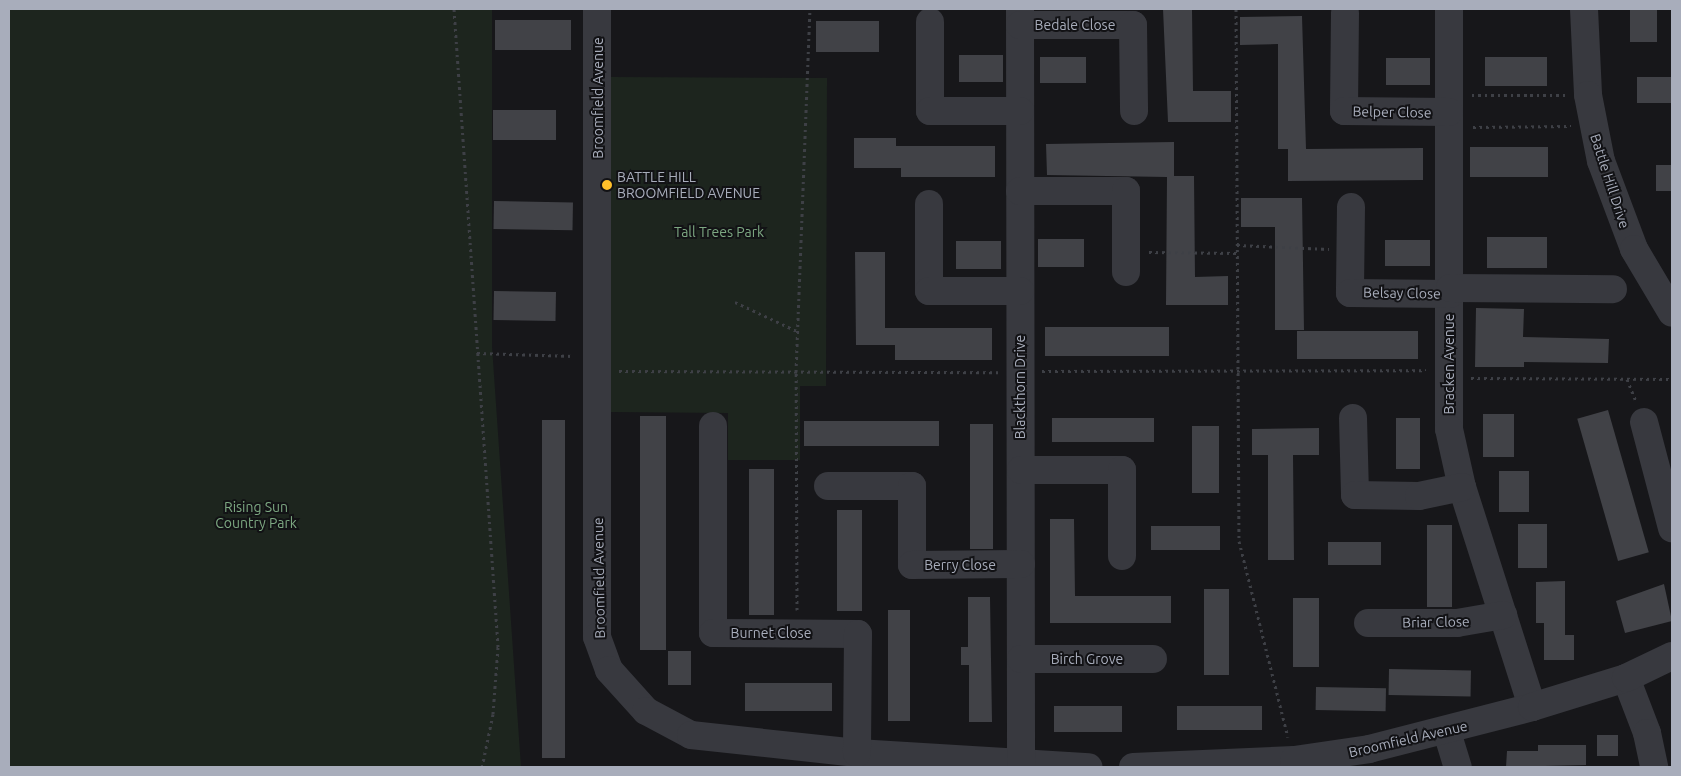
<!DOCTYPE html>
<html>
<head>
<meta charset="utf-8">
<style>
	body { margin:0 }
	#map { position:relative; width:1681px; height:776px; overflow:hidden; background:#17171a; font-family:Ubuntu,sans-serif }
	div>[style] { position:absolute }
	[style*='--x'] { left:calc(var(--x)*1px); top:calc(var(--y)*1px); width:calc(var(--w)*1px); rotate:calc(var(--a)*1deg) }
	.green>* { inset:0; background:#1d251e }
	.building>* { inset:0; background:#414247; transform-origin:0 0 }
	.path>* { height:3px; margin-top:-1.5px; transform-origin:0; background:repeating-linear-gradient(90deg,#3e4046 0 2.5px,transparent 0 6.5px) }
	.minor>* { height:28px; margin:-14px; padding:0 14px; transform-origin:14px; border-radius:14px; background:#38393f }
	.dots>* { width:14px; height:14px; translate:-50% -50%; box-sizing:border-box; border:2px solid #121215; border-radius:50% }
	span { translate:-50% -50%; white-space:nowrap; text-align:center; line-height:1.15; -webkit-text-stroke:4px #121215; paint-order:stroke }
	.street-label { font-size:14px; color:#a8adbb }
	.poi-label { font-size:14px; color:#a8adbb }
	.left { translate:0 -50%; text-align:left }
	.park-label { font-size:14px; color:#7da882 }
	.frame { position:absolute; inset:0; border:10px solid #a8adbb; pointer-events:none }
</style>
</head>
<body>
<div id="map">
	<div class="green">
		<div style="clip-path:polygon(9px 9px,492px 9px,492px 346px,521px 767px,9px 767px)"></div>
		<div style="clip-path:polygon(611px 77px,827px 78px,826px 386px,800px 386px,800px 460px,728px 460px,728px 413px,610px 412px)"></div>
	</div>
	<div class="building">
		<div style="clip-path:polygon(1163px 9px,1192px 9px,1193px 91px,1231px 91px,1231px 122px,1168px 122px)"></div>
		<div style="left:1630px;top:9px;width:27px;height:33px"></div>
		<div style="clip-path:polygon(1302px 16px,1306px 149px,1423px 148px,1423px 180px,1288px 181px,1288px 149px,1278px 149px,1278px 44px,1240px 45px,1240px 17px)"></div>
		<div style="left:495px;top:20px;width:76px;height:30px"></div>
		<div style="left:816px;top:21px;width:63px;height:31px"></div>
		<div style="left:959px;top:55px;width:44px;height:27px"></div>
		<div style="left:1040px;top:57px;width:46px;height:26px"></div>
		<div style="left:1485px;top:57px;width:62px;height:29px"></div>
		<div style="left:1386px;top:58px;width:44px;height:27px"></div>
		<div style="left:1637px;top:77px;width:35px;height:26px"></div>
		<div style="left:493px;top:110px;width:63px;height:30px"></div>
		<div style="clip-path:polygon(854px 138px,896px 138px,896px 146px,995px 146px,995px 177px,901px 177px,901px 168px,854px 168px)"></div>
		<div style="clip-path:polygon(1174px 142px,1174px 176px,1194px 176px,1195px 277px,1228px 276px,1228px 305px,1166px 305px,1167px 177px,1047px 175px,1046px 144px)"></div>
		<div style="left:1548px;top:147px;width:30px;height:78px;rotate:90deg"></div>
		<div style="left:1656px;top:165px;width:16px;height:26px"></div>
		<div style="clip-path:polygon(1241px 198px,1302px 198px,1304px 330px,1275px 330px,1275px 227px,1241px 227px)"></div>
		<div style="left:494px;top:201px;width:79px;height:28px;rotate:1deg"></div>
		<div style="left:1487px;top:237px;width:60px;height:31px"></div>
		<div style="left:1038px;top:239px;width:46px;height:28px"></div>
		<div style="left:1385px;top:240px;width:45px;height:26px"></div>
		<div style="left:956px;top:241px;width:45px;height:28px"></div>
		<div style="clip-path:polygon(855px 252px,885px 252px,885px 328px,992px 328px,992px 360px,895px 360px,895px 345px,856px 345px)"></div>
		<div style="left:494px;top:291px;width:62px;height:29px;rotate:1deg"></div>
		<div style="clip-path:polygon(1476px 308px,1524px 309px,1523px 337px,1609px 339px,1608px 363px,1524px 362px,1524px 367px,1475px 367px)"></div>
		<div style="left:1045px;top:327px;width:124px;height:29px"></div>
		<div style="left:1297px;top:331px;width:121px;height:28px"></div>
		<div style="left:1608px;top:410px;width:148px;height:32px;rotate:74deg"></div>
		<div style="left:1483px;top:414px;width:31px;height:43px"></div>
		<div style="left:640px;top:416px;width:26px;height:234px"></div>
		<div style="left:1154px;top:418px;width:24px;height:102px;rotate:90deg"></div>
		<div style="left:1396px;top:418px;width:24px;height:51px"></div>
		<div style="left:542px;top:420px;width:23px;height:338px"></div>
		<div style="left:939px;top:421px;width:25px;height:135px;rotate:90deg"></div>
		<div style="left:993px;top:424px;width:125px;height:23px;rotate:90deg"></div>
		<div style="left:1192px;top:426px;width:27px;height:67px"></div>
		<div style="clip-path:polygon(1319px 428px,1319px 455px,1293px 455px,1294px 560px,1268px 560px,1268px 455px,1252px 455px,1252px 429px)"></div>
		<div style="left:749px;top:469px;width:25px;height:146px"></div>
		<div style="left:1499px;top:471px;width:30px;height:41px"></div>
		<div style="left:837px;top:510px;width:25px;height:101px"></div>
		<div style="clip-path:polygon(1050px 519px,1074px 519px,1075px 596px,1171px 596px,1171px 623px,1050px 623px)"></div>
		<div style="left:1518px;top:524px;width:29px;height:44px"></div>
		<div style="left:1427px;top:525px;width:25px;height:82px"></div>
		<div style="left:1151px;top:526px;width:69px;height:24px"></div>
		<div style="left:1328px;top:542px;width:53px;height:23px"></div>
		<div style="clip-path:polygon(1565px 581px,1565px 635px,1574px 635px,1574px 660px,1544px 660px,1544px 623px,1536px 623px,1536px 582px)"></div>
		<div style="clip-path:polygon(1664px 584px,1672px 621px,1625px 633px,1616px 601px)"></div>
		<div style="left:1204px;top:589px;width:25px;height:86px"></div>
		<div style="clip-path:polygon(968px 597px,990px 597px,992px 722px,969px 722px,969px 665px,961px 665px,961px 647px,968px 647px)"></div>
		<div style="left:1293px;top:598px;width:26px;height:69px"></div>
		<div style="left:888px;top:610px;width:22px;height:111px"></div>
		<div style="left:668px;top:651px;width:23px;height:34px"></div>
		<div style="left:1389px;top:669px;width:82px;height:26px;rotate:1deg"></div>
		<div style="left:745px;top:683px;width:87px;height:28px"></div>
		<div style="left:1316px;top:687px;width:70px;height:23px;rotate:1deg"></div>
		<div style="left:1054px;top:706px;width:68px;height:26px"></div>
		<div style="left:1262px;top:706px;width:24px;height:85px;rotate:90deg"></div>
		<div style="left:1597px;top:735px;width:21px;height:21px"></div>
		<div style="clip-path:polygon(1538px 745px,1586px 745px,1586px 765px,1506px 767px,1507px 751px,1538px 751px)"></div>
	</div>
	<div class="path">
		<div style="--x:454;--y:9;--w:640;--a:86.05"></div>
		<div style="--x:498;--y:647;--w:67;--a:94.3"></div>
		<div style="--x:493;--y:714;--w:54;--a:101.7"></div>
		<div style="--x:1236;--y:9;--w:532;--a:89.68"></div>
		<div style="--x:1239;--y:541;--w:202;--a:76"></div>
		<div style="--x:1472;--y:95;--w:94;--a:0"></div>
		<div style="--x:1473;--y:127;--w:98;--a:-0.6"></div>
		<div style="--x:1237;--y:245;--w:92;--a:2.5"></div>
		<div style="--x:1149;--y:252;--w:88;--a:0.7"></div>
		<div style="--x:735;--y:302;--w:68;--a:25.1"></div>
		<div style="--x:477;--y:353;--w:97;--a:1.8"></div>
		<div style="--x:619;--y:371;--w:379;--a:0.2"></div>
		<div style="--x:1042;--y:371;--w:384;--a:-0.1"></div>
		<div style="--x:1471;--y:378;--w:201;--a:0.3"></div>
		<div style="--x:1627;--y:379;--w:24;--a:68"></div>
		<div style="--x:797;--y:610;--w:238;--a:-90.2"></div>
		<div style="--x:796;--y:372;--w:363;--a:-87.8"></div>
	</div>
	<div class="minor">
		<div style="--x:597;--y:9;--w:628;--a:90"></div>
		<div style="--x:597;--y:637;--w:35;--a:70"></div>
		<div style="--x:609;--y:670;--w:55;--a:47.9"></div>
		<div style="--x:646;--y:711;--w:51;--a:28.1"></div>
		<div style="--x:691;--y:735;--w:167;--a:6.2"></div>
		<div style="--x:857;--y:753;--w:232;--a:3.5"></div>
		<div style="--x:1020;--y:9;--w:757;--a:89.92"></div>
		<div style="--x:1449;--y:9;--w:420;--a:90"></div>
		<div style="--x:1449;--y:429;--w:59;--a:77.4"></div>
		<div style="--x:1462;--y:487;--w:231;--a:72.3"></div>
		<div style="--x:1584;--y:9;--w:86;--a:87.3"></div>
		<div style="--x:1588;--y:95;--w:67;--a:78.9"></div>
		<div style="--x:1601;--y:161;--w:94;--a:69.4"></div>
		<div style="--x:1634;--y:249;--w:74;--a:59.3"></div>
		<div style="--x:1345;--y:13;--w:98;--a:90.6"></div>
		<div style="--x:1344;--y:111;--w:105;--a:0.5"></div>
		<div style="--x:930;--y:22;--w:89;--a:90"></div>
		<div style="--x:930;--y:111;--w:90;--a:0"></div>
		<div style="--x:1020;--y:25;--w:113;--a:0"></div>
		<div style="--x:1133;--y:25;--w:86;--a:89.3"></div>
		<div style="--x:1020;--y:191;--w:106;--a:0"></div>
		<div style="--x:1126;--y:191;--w:81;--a:90"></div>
		<div style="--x:929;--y:204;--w:87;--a:90"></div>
		<div style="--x:929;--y:291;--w:91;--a:0"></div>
		<div style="--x:1351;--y:207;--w:86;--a:90.7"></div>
		<div style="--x:1350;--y:293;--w:100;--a:0.6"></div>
		<div style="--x:1450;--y:288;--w:163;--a:0.4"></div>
		<div style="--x:1353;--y:418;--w:77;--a:88.5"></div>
		<div style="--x:1355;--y:495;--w:64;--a:0.9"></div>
		<div style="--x:1419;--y:496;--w:44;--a:-11.8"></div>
		<div style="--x:1644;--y:422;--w:110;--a:75.2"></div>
		<div style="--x:713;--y:426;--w:207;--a:90"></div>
		<div style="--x:713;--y:633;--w:145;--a:0.4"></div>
		<div style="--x:858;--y:634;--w:119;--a:90.5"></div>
		<div style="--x:1021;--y:470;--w:101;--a:0"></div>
		<div style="--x:1122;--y:470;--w:86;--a:90"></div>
		<div style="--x:828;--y:486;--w:84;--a:0"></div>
		<div style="--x:912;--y:486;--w:79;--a:90"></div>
		<div style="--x:912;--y:565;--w:109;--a:-0.5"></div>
		<div style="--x:1368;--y:623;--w:89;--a:0"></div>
		<div style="--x:1457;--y:623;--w:47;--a:-9.9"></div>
		<div style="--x:1021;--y:659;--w:132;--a:0"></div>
		<div style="--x:1626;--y:678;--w:59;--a:69.1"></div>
		<div style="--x:1647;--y:733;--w:35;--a:78"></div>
		<div style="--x:1447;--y:732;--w:37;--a:73"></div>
		<div style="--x:1133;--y:767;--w:161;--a:-2.5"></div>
		<div style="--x:1294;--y:760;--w:76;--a:-8.3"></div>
		<div style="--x:1369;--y:749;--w:168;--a:-14.4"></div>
		<div style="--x:1532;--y:707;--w:98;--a:-17.1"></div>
		<div style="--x:1626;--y:678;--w:51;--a:-25.6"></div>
	</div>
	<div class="dots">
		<div style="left:607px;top:185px;background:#ffc02a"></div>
	</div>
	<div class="street-label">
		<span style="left:1075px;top:25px">Bedale Close</span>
		<span style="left:598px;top:98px;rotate:-90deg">Broomfield Avenue</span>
		<span style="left:1392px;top:112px;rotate:1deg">Belper Close</span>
		<span style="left:1610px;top:181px;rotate:72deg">Battle Hill Drive</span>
		<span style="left:1402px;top:293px;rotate:1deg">Belsay Close</span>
		<span style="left:1449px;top:364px;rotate:-90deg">Bracken Avenue</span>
		<span style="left:1020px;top:387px;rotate:-90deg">Blackthorn Drive</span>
		<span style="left:960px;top:565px">Berry Close</span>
		<span style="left:599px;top:578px;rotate:-91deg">Broomfield Avenue</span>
		<span style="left:1436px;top:622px;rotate:-1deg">Briar Close</span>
		<span style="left:771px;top:633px">Burnet Close</span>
		<span style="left:1087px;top:659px">Birch Grove</span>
		<span style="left:1408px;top:739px;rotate:-13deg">Broomfield Avenue</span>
	</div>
	<div class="poi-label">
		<span class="left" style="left:617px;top:185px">BATTLE HILL<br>BROOMFIELD AVENUE</span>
	</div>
	<div class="park-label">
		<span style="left:719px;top:232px">Tall Trees Park</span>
		<span style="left:256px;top:515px">Rising Sun<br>Country Park</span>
	</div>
	<div class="frame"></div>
</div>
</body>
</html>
